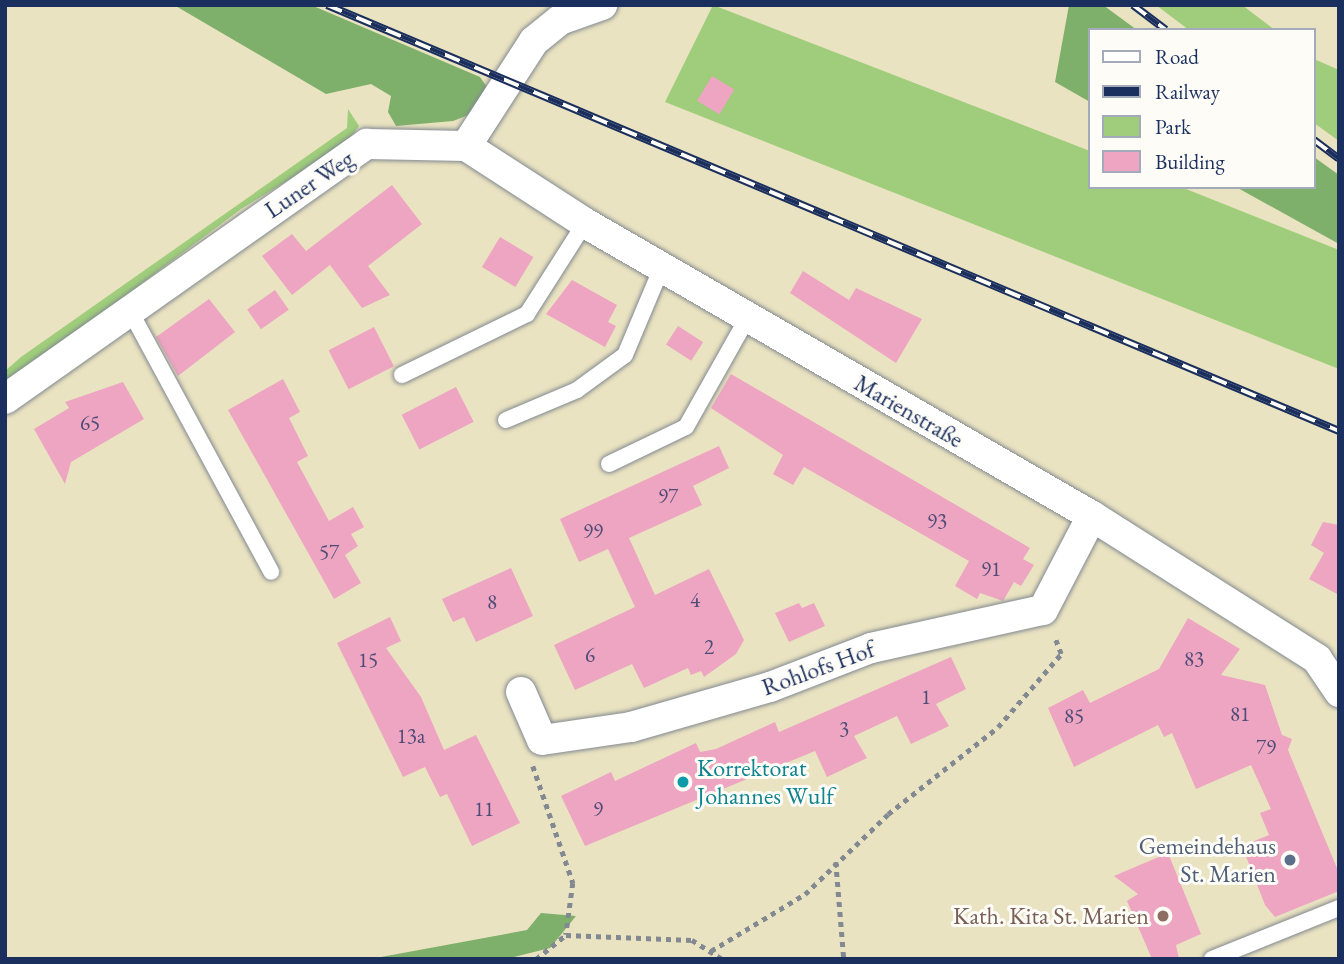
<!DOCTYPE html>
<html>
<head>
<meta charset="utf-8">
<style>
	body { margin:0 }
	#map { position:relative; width:1344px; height:964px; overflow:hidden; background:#eae3c1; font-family:"EB Garamond",serif }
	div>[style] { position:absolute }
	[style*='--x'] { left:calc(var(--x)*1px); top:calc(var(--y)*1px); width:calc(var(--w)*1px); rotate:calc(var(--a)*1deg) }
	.green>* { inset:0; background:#9fcd7b }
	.forest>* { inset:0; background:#7fb06b }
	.building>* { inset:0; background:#eda5c2; transform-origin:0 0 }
	.path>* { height:4.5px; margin-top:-2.25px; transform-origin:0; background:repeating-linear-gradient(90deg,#828990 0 5px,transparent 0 10px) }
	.roads { filter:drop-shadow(0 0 2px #828990) drop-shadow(0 0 2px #828990) }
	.lane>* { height:16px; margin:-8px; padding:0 8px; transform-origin:8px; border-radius:8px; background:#fff }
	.street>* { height:30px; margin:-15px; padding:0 15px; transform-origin:15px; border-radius:15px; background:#fff }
	.rail>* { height:8px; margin-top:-4px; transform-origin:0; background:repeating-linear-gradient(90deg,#fdfcf7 0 16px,#1b2f5e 0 32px); box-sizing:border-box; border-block:2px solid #1b2f5e }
	.dots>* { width:19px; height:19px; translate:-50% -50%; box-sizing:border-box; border:4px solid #fdfcf7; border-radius:50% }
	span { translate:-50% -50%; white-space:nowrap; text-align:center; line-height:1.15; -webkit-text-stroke:6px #fdfcf7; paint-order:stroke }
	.number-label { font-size:21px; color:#504c77 }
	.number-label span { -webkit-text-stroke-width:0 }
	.street-label { font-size:24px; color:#1b2f5e }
	.culture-label { font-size:24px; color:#0d838f }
	.left { translate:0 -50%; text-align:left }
	.service-label { font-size:24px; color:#4e5e75 }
	.right { translate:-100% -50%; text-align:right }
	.education-label { font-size:24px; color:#785e54 }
	.frame { position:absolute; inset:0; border:7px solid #1b2f5e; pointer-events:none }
	.legend { position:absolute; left:1088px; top:28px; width:228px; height:161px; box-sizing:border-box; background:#fdfcf7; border:2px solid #a3aaba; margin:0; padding:9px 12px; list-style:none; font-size:21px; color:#1b2f5e }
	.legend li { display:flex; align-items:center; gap:14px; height:35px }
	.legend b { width:35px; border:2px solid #a3aaba }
</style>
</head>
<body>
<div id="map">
	<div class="green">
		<div style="clip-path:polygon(713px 5px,1090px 151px,1090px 187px,1181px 187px,1339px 250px,1339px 369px,665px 102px)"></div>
		<div style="clip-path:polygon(1156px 5px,1242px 5px,1275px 30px,1189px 30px)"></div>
		<div style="clip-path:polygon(1314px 59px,1339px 70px,1339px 141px,1314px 123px)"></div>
		<div style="clip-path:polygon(348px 109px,359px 126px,344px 146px,241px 209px,5px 386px,5px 371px,21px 357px,347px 128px)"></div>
	</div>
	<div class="forest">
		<div style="clip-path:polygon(174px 5px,311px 5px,480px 77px,487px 87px,479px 111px,453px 121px,396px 126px,388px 112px,391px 96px,371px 84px,326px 94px)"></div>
		<div style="clip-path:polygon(1069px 5px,1103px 5px,1137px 30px,1090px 30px,1090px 102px,1055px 82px)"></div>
		<div style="clip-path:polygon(1314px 157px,1339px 175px,1339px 244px,1236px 187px,1314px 187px)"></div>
		<div style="clip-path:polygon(541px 913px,576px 916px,550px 948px,506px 959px,370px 959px,527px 930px)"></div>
	</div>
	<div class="building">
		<div style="left:712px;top:76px;width:26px;height:29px;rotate:31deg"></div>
		<div style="clip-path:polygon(392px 185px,422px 224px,368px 266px,390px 295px,362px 308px,330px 265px,292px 295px,262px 256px,292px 234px,306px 251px)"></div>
		<div style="left:500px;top:237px;width:39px;height:35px;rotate:31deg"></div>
		<div style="clip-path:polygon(803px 271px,849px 300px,856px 288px,922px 319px,896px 363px,790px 293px)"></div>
		<div style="clip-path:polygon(572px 280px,617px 305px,608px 322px,616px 326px,605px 347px,546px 314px)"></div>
		<div style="left:275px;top:290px;width:24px;height:34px;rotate:55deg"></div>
		<div style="clip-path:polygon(209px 299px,235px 332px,178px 376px,156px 337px)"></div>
		<div style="left:678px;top:326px;width:30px;height:22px;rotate:33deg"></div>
		<div style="left:374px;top:327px;width:44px;height:51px;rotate:63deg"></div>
		<div style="clip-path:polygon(731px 374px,1030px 548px,1023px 559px,1034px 565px,1021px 586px,1014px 582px,1003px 601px,980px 593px,977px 599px,955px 586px,969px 561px,804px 467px,793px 485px,773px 474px,783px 455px,711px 408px)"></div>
		<div style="clip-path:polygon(283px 379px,300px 412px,289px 418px,308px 456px,297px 462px,329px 521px,353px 507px,364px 527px,351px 534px,358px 546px,345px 555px,361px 583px,334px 599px,228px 410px)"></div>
		<div style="clip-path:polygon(123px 382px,144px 419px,71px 462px,65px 484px,34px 429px,69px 408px,65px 402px)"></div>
		<div style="left:456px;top:387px;width:39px;height:61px;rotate:63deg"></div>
		<div style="clip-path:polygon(719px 446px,729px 468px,693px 486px,702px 505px,629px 538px,655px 595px,709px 569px,744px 640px,736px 654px,704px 677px,701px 671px,691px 675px,688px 668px,644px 688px,632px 664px,575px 690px,554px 645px,635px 607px,608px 549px,579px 562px,560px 519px)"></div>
		<div style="clip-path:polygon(1323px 522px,1339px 525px,1339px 595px,1309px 579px,1324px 553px,1311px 545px)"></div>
		<div style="clip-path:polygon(511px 568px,533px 616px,476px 642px,464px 617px,453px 622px,442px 599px)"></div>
		<div style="clip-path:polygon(799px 603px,802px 608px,814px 603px,825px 626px,789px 642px,775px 613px)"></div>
		<div style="clip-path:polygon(390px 617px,401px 641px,386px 648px,421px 697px,444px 750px,476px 735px,520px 823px,472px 846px,447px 794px,440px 797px,425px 767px,403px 777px,337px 643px)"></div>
		<div style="clip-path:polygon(1188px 618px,1240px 649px,1221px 675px,1265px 685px,1282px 735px,1292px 739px,1288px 750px,1339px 873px,1339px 891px,1275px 917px,1265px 905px,1242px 846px,1269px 835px,1260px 813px,1271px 809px,1251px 765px,1196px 789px,1172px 733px,1164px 737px,1158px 725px,1074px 767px,1048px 708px,1083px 690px,1090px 703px,1159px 669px)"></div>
		<div style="clip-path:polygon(951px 657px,966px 689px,936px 704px,949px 726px,911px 744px,897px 716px,854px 736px,867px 758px,827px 777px,815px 751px,585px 846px,561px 796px,611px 772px,615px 781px,696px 743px,700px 752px,716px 749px,775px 722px,779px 732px)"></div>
		<div style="clip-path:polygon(1168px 853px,1201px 934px,1176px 945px,1179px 959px,1152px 959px,1127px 901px,1138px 894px,1114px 876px)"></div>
	</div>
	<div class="path">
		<div style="--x:533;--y:766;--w:124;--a:71.1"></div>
		<div style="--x:573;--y:883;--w:52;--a:97.7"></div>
		<div style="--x:836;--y:862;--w:97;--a:85.3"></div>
		<div style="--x:711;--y:951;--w:110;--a:-31.2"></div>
		<div style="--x:805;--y:894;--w:115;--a:-43.9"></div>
		<div style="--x:888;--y:814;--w:140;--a:-38.3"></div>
		<div style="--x:998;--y:727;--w:96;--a:-49.2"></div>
		<div style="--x:1061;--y:654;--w:19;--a:-111"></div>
		<div style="--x:536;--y:959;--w:38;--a:-39"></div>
		<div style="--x:566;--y:935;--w:126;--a:2.3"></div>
		<div style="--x:692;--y:940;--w:36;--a:32"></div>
	</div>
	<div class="roads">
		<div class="lane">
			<div style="--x:128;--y:307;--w:301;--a:61.6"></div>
			<div style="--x:402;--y:375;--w:139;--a:-26"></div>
			<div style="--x:527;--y:314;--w:108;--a:-57.5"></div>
			<div style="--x:506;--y:420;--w:77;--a:-22.9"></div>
			<div style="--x:577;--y:390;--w:59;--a:-36.1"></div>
			<div style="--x:625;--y:355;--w:95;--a:-67.2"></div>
			<div style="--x:609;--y:464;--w:85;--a:-25.7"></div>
			<div style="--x:686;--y:427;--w:126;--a:-60.6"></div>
			<div style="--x:1212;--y:959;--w:137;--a:-21.9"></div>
		</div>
		<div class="street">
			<div style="--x:466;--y:146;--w:125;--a:-57.1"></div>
			<div style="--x:534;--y:41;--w:33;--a:-39"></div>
			<div style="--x:560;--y:20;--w:45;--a:-19.7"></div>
			<div style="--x:5;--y:399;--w:443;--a:-35.2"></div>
			<div style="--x:367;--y:144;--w:99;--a:1.2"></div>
			<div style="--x:466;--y:146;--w:142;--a:32.9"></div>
			<div style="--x:585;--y:223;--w:586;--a:30.02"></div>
			<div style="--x:1092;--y:516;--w:267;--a:32.4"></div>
			<div style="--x:1317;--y:659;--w:40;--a:56"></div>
			<div style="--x:521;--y:692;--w:52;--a:66.4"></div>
			<div style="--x:542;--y:740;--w:90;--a:-8.3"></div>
			<div style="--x:631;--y:727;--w:145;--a:-16.1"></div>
			<div style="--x:770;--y:687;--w:108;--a:-21.1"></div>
			<div style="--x:871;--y:648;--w:176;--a:-12.5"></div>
			<div style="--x:1043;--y:610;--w:106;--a:-62.5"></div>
		</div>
	</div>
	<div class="rail">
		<div style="--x:327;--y:5;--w:1098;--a:22.83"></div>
		<div style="--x:1133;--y:5;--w:41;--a:37.1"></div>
		<div style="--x:1314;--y:140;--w:31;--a:37"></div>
	</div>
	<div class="dots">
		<div style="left:683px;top:782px;background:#0f9aa8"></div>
		<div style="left:1290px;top:860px;background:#5c6f8a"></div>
		<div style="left:1163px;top:916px;background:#8d6e63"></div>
	</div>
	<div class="number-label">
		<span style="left:90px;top:423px">65</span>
		<span style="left:668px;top:496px">97</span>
		<span style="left:937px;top:521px">93</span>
		<span style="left:593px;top:531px">99</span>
		<span style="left:329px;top:552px">57</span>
		<span style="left:991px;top:569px">91</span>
		<span style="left:695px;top:600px">4</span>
		<span style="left:492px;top:602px">8</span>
		<span style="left:709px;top:647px">2</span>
		<span style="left:590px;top:655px">6</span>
		<span style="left:1194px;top:659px">83</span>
		<span style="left:368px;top:660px">15</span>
		<span style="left:926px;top:697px">1</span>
		<span style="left:1240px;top:714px">81</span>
		<span style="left:1074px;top:716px">85</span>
		<span style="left:844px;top:729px">3</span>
		<span style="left:411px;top:736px">13a</span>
		<span style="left:1266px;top:747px">79</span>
		<span style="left:484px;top:809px">11</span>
		<span style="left:598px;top:809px">9</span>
	</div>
	<div class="street-label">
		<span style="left:309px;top:184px;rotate:-34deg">Luner Weg</span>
		<span style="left:909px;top:411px;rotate:30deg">Marienstraße</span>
		<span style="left:818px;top:668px;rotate:-20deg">Rohlofs Hof</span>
	</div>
	<div class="culture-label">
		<span class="left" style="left:697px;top:782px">Korrektorat<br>Johannes Wulf</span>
	</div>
	<div class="service-label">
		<span class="right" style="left:1276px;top:860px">Gemeindehaus<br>St. Marien</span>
	</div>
	<div class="education-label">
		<span class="right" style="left:1149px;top:916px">Kath. Kita St. Marien</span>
	</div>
	<div class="frame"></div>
	<ul class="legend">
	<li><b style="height:9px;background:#fff"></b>Road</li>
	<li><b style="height:9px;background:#1b2f5e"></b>Railway</li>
	<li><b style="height:19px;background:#9fcd7b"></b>Park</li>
	<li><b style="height:19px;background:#eda5c2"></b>Building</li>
	</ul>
</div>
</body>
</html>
